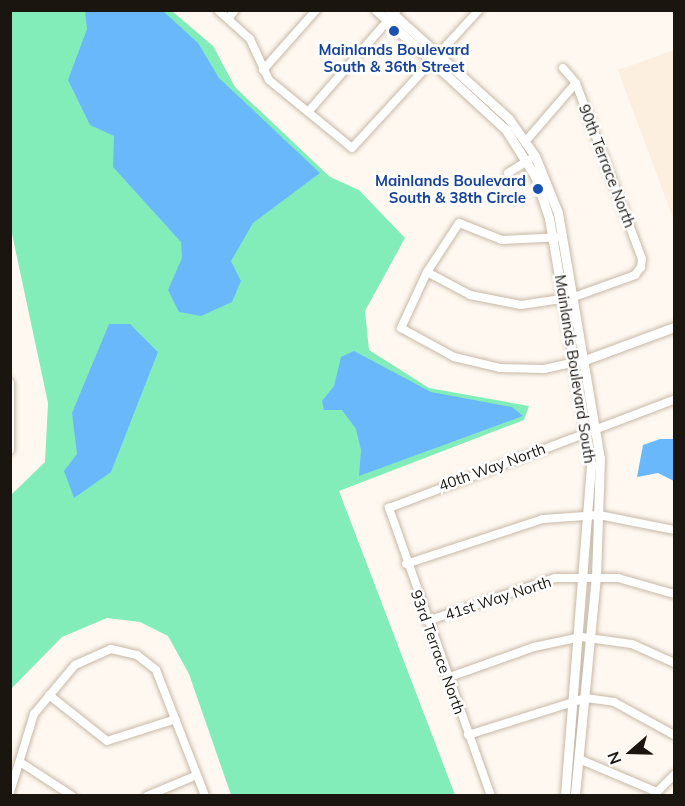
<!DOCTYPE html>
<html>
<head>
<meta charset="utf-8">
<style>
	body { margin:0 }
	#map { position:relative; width:685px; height:806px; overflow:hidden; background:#fef8f0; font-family:Mulish,sans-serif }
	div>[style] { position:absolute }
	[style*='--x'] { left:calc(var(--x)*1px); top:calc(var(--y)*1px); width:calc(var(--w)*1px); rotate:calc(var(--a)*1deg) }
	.built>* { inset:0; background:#fcefe0 }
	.green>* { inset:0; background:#83edba }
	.water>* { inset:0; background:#6ab8fc }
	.roads { filter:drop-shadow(0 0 2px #c7b8a6) drop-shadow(0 0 2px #c7b8a6) }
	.minor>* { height:8px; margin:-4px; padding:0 4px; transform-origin:4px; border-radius:4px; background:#fff }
	.tertiary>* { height:9px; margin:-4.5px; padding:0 4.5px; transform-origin:4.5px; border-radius:4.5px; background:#fff }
	.dots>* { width:16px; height:16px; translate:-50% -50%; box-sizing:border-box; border:3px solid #fff; border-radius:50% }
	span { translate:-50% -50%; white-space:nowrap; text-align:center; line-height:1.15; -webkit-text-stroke:5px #fff; paint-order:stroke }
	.transit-label { font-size:15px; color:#164399; font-weight:700 }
	.right { translate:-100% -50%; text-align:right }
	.street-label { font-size:15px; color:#1b150f }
	.frame { position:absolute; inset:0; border:12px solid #1b150f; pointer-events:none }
	.north { position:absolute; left:601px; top:722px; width:60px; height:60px; -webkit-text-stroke:4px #fff; paint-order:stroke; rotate:250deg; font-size:16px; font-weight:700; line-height:24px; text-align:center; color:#1b150f }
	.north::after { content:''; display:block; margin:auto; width:21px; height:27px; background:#1b150f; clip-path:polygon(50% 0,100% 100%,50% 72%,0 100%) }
</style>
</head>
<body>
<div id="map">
	<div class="built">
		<div style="clip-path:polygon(674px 50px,674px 221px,618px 70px)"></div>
	</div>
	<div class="green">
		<div style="clip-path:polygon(11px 11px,172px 11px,213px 46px,235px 87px,330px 177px,359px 190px,405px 238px,365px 311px,369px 350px,429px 388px,529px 406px,524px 420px,339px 491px,455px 795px,231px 795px,189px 674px,168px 636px,140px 622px,107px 618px,62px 637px,11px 689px,11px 495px,45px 462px,48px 403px,11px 229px)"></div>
	</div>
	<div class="water">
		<div style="clip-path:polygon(85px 11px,163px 11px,198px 43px,219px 78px,320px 173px,253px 223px,231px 261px,241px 281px,232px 302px,201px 316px,179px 312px,168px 290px,182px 258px,181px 242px,113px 167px,114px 136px,90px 125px,68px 80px,87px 29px)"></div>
		<div style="clip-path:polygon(109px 324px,130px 324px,158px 352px,111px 472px,74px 498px,64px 471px,77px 454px,72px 413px)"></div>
		<div style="clip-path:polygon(354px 351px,431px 392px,512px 407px,523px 416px,359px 476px,361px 450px,356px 429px,342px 410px,324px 410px,322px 401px,334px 386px,341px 357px)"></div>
		<div style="clip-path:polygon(660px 439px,674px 439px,674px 481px,658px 473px,637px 477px,643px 445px)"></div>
	</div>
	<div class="roads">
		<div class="minor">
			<div style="--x:218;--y:10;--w:43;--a:42.2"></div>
			<div style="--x:250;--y:39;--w:45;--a:65.1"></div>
			<div style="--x:269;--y:80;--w:107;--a:39.3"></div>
			<div style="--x:352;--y:148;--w:188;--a:-47.4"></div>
			<div style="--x:228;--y:19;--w:11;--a:-52"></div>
			<div style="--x:263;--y:70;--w:80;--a:-48.5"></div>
			<div style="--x:308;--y:112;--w:135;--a:-48.9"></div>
			<div style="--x:525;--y:142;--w:78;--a:-49.2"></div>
			<div style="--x:508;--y:173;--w:32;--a:-32"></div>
			<div style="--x:563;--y:237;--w:61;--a:177.2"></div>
			<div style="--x:502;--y:240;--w:46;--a:-158.4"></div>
			<div style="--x:459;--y:223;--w:59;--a:123.1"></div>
			<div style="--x:427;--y:272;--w:62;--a:114.9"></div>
			<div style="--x:401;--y:328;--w:60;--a:28.7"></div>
			<div style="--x:454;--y:357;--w:47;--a:13.4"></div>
			<div style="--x:500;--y:368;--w:44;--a:1.3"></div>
			<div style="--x:544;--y:369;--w:42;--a:-12.4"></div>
			<div style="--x:427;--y:272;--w:49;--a:28.1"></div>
			<div style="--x:470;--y:295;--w:52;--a:11.1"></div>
			<div style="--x:521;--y:305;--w:54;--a:-8.6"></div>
			<div style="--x:574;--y:297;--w:65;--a:-19.8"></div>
			<div style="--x:635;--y:275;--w:10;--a:-53"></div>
			<div style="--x:641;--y:267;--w:8;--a:-83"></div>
			<div style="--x:642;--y:259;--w:188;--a:-110.6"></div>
			<div style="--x:576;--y:83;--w:20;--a:-131"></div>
			<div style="--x:10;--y:383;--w:67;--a:90"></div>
			<div style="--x:406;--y:564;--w:144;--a:-18.2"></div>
			<div style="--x:543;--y:519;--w:56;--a:-4.1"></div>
			<div style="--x:599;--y:515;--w:76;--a:11.3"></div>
			<div style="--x:427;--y:621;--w:135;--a:-18.6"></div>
			<div style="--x:555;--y:578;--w:63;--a:0"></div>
			<div style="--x:618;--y:578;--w:58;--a:15.9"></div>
			<div style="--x:447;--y:678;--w:92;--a:-19.6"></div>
			<div style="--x:534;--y:647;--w:48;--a:-12"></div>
			<div style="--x:581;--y:637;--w:51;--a:7.8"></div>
			<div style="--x:632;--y:644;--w:46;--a:24.3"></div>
			<div style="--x:49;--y:695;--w:74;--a:38.4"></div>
			<div style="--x:107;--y:741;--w:72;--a:-17.7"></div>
			<div style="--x:468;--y:735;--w:124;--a:-17.4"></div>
			<div style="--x:586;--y:698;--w:28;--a:8"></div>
			<div style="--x:614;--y:702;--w:68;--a:28.8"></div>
			<div style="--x:579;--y:759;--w:85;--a:22.9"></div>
			<div style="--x:657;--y:792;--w:24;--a:-45"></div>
			<div style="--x:23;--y:764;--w:59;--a:33.1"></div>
			<div style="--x:10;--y:792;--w:82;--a:-72.9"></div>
			<div style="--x:34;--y:714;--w:64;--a:-50.1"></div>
			<div style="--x:75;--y:665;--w:39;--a:-24"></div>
			<div style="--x:111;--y:649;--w:27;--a:13"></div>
			<div style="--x:137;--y:655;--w:24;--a:38"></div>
			<div style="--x:156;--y:670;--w:135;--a:68.7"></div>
			<div style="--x:147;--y:796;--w:54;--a:-22.8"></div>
			<div style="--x:491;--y:796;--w:306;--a:-109.5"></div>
			<div style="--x:389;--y:508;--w:305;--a:-20.8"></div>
		</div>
		<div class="tertiary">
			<div style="--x:376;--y:10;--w:177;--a:42.7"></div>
			<div style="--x:506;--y:130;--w:54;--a:57.8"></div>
			<div style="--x:535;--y:176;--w:44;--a:71.6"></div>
			<div style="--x:549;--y:218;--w:251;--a:80.3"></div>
			<div style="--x:591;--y:465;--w:332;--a:94.5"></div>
			<div style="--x:389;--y:10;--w:162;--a:42.2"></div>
			<div style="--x:509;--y:119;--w:45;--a:54.9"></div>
			<div style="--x:535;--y:156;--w:61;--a:68"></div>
			<div style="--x:558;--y:213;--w:249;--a:80.3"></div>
			<div style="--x:600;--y:458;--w:118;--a:91.9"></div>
			<div style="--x:596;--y:576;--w:221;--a:95.5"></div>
			<div style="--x:585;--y:360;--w:95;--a:-20.3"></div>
		</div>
	</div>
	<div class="dots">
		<div style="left:394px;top:31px;background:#1a4fb4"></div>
		<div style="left:538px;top:189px;background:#1a4fb4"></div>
	</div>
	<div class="transit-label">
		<span style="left:394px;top:58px">Mainlands Boulevard<br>South &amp; 36th Street</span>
		<span class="right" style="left:526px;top:189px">Mainlands Boulevard<br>South &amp; 38th Circle</span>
	</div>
	<div class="street-label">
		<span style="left:607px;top:166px;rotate:69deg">90th Terrace North</span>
		<span style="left:575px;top:369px;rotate:81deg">Mainlands Boulevard South</span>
		<span style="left:492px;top:467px;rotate:-20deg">40th Way North</span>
		<span style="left:498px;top:598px;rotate:-18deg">41st Way North</span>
		<span style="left:438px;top:652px;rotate:70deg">93rd Terrace North</span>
	</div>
	<div class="frame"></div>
	<div class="north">N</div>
</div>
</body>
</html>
